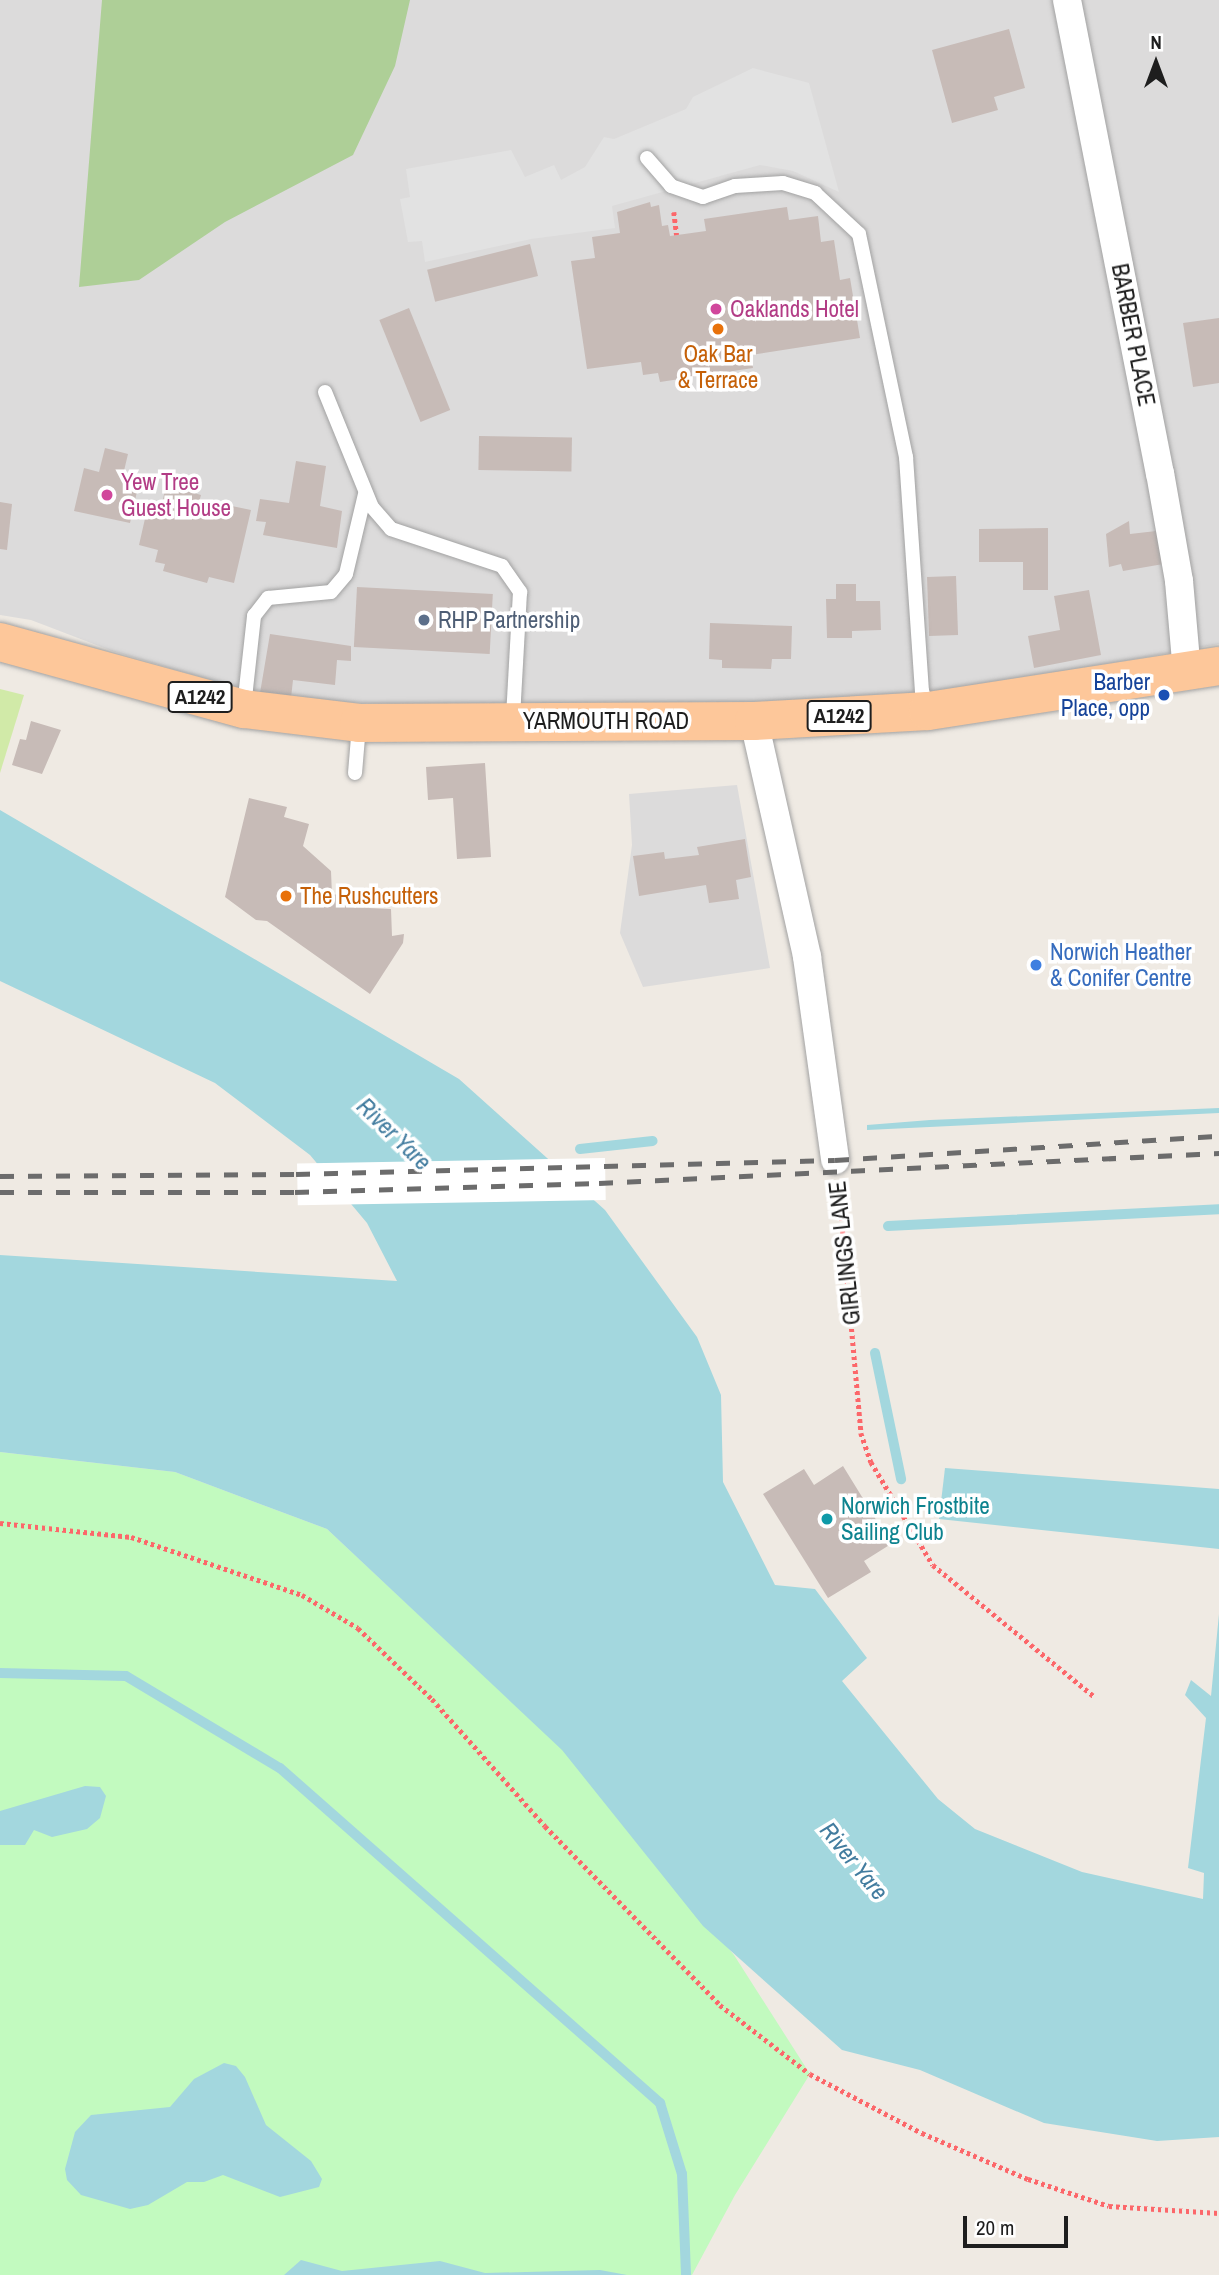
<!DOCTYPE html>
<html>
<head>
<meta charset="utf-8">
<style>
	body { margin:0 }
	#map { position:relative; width:1219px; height:2275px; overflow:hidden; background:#efeae3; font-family:"Archivo Narrow",sans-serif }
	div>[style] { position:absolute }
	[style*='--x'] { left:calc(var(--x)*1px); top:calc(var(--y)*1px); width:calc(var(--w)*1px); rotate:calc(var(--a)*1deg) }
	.residential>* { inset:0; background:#dcdbdb }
	.grass>* { inset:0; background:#d1eaa8 }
	.forest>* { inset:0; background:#aecf97 }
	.park>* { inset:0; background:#c2fabf }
	.parking>* { inset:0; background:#e2e2e2 }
	.water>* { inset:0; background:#a3d7de }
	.pier>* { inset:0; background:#fff; transform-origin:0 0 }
	.stream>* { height:10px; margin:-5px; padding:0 5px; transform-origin:5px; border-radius:5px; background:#a3d7de }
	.building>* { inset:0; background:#c7bbb7; transform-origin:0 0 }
	.path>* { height:4.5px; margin-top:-2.25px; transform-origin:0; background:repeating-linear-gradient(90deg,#fc676a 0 3.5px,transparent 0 7px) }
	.roads { filter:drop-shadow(0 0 2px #a2a2a2) drop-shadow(0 0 2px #a2a2a2) }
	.service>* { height:14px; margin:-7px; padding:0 7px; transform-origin:7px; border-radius:7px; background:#fff }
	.minor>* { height:28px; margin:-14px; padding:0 14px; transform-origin:14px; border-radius:14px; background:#fff }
	.primary>* { height:38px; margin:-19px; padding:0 19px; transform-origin:19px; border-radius:19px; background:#fdc79a }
	.rail>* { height:5px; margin-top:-2.5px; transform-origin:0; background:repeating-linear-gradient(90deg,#6c6c6c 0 14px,transparent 0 28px) }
	.dots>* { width:19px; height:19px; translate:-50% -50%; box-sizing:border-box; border:4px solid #fff; border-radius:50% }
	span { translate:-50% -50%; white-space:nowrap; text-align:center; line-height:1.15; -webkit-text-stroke:7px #fff; paint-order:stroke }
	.shield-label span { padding:2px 5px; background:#fff; border:2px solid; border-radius:5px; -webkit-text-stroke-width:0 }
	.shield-label { font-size:21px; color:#1e1e1e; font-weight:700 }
	.hotel-label { font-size:23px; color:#b23c85 }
	.left { translate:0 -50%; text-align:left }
	.street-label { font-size:23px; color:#1e1e1e }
	.food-label { font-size:23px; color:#c56008 }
	.service-label { font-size:23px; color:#4e5e75 }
	.transit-label { font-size:23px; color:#164399 }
	.right { translate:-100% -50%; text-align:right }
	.shop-label { font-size:23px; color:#366cbe }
	.culture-label { font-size:23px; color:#0d838f }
	.water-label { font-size:24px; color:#427c9f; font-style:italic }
	.north { position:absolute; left:1121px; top:28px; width:70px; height:70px; -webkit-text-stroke:5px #fff; paint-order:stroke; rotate:0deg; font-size:19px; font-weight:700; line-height:28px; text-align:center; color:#1e1e1e }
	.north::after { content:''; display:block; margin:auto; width:24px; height:32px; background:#1e1e1e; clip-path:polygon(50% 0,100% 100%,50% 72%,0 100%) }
	.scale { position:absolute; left:963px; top:2216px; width:105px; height:32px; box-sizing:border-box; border:4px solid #1e1e1e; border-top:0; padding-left:9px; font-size:21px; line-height:24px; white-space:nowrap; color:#1e1e1e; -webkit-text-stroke:5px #fff; paint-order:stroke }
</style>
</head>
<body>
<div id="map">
	<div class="residential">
		<div style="clip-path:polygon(0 0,1219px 0,1219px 644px,832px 713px,459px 706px,278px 700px,112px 651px,31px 620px,0 615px)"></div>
		<div style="clip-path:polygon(737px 785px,770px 968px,643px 987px,620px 933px,632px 845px,629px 794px)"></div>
	</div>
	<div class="grass">
		<div style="clip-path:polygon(0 689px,24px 695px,0 773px)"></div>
	</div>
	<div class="forest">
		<div style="clip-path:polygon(102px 0,410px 0,395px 66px,353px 155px,225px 222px,139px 280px,79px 287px)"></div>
	</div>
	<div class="park">
		<div style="clip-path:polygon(0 1452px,175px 1472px,327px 1529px,563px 1750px,734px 1955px,810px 2074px,735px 2195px,692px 2275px,0 2275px)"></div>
	</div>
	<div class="parking">
		<div style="clip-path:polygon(753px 68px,809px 83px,839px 192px,793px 171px,760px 165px,612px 206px,615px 228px,531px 239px,425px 262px,422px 241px,408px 242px,400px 199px,410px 197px,406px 169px,511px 150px,525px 177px,554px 165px,561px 180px,585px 167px,604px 137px,614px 139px,686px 109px,693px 97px)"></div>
	</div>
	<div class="water">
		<div style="clip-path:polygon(0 810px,459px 1079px,605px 1210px,697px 1337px,721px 1395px,723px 1482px,775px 1585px,815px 1589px,867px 1658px,842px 1681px,938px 1799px,975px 1829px,1082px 1872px,1203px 1899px,1204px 1873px,1188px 1868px,1206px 1718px,1185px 1695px,1191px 1680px,1211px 1696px,1219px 1614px,1219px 2137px,1157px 2141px,1044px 2123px,920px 2070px,842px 2050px,703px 1926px,562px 1750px,327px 1529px,175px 1472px,0 1452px,0 1255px,397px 1281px,367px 1223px,310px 1155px,215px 1083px,0 981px)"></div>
		<div style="clip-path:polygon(1219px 1108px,1219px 1113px,867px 1130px,867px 1125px,930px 1120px)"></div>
		<div style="clip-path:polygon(945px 1468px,1219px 1489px,1219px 1549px,939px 1519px)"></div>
		<div style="clip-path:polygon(85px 1786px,100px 1787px,106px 1796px,100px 1818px,87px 1829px,52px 1837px,34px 1830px,25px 1845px,0 1845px,0 1811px)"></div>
		<div style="clip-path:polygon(224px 2063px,236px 2066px,245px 2077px,266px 2125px,311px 2161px,322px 2179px,319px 2187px,280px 2197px,223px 2175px,204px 2182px,187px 2182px,148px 2205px,130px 2209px,81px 2195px,67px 2180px,65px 2169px,75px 2132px,91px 2115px,170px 2107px,194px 2079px)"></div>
		<div style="clip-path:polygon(301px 2260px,342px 2271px,440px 2261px,485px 2273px,600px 2270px,627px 2275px,284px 2275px)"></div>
	</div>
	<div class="pier">
		<div style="left:605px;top:1158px;width:42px;height:308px;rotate:89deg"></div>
	</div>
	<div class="stream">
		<div style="--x:580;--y:1149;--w:73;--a:-6.3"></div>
		<div style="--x:888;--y:1226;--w:331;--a:-2.9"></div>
		<div style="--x:875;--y:1353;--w:129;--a:78.3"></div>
		<div style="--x:0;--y:1673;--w:126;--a:1.4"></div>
		<div style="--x:126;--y:1676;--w:179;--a:30.9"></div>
		<div style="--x:280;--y:1768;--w:507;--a:41.4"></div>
		<div style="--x:660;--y:2103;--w:74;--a:72.8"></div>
		<div style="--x:682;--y:2174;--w:101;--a:87.7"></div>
	</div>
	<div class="building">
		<div style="clip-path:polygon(1009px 29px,1025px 88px,994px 97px,998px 110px,952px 123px,932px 50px)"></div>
		<div style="clip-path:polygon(650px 202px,651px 207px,659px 205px,662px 226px,668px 225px,670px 236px,706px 231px,704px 219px,787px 207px,789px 220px,818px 216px,821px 242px,834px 240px,840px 280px,850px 278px,860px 338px,751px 355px,753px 368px,660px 382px,658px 373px,643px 375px,641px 362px,587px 369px,571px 261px,595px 258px,592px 237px,620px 233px,617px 212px)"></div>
		<div style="left:530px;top:244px;width:33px;height:106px;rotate:76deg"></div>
		<div style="left:409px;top:308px;width:110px;height:32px;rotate:68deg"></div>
		<div style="clip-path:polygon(1219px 318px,1219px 383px,1193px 387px,1183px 323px)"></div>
		<div style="left:479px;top:436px;width:93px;height:34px;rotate:1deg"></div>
		<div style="clip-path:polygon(105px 448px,128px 454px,123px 475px,140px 478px,130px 523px,74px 511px,84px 468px,99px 472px)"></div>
		<div style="clip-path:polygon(296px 461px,326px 466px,320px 506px,342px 511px,337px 548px,263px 535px,266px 522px,256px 521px,260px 499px,289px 503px)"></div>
		<div style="clip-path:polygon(166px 485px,201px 495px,196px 513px,224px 519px,227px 505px,251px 510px,234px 583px,209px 577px,207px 583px,163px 571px,165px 564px,155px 562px,158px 550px,139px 545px,149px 501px,162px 504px)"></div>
		<div style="clip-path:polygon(0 502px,12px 504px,7px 550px,0 549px)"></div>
		<div style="clip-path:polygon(1129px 521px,1130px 534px,1165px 530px,1169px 563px,1123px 571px,1121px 564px,1109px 567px,1106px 534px)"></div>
		<div style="clip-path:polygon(1048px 528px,1048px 590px,1023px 590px,1023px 562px,979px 562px,979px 529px)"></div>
		<div style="left:956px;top:576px;width:59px;height:29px;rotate:88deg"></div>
		<div style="clip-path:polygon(836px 584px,856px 584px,856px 601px,880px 601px,881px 630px,852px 631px,852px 638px,827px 638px,826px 599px,836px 599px)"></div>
		<div style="left:357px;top:587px;width:136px;height:60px;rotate:3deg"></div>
		<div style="clip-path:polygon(1089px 590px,1101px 655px,1034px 668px,1028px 636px,1060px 630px,1054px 596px)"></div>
		<div style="clip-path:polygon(710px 623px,792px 626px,791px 659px,772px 659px,771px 669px,722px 668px,722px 660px,709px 659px)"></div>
		<div style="clip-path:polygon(270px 634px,351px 646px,351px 661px,337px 660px,335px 685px,293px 680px,291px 698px,260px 693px)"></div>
		<div style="clip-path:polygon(31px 721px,61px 730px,42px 774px,12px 765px,20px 739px,26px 740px)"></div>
		<div style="clip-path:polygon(485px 763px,491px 857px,457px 859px,453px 798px,428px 800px,426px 767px)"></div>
		<div style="clip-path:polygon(249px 798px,287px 807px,284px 817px,309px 824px,303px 846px,331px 871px,332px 895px,346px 893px,347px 907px,391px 909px,392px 936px,404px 934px,403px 943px,370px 994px,267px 921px,256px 920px,225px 897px)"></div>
		<div style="clip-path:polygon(745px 839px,751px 877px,736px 880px,739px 899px,709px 903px,706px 885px,639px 896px,633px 856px,664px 852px,665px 859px,699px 855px,697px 847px)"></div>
		<div style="clip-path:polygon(843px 1466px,891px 1544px,864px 1561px,871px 1572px,828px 1598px,763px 1494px,804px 1469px,814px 1485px)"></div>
	</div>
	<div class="path">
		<div style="--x:674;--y:212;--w:23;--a:83"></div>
		<div style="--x:839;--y:1189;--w:245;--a:84.8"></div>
		<div style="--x:861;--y:1433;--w:31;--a:71"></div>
		<div style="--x:871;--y:1462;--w:120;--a:59"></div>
		<div style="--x:933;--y:1565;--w:209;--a:39.2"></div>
		<div style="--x:0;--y:1523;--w:132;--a:6.1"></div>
		<div style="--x:131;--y:1537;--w:181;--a:18.7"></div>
		<div style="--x:302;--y:1595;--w:65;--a:30.5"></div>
		<div style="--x:358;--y:1628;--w:103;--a:43.8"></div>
		<div style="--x:432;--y:1699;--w:170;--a:48.3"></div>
		<div style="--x:545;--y:1826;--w:250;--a:45.6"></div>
		<div style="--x:720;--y:2005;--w:113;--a:37.5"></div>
		<div style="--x:810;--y:2074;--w:127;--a:27.8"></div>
		<div style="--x:922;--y:2133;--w:116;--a:23.5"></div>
		<div style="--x:1028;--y:2179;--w:85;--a:18.4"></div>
		<div style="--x:1109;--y:2206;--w:110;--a:3.6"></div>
	</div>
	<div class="roads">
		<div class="service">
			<div style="--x:647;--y:158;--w:37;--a:49"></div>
			<div style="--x:671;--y:186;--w:34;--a:19"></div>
			<div style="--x:703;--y:197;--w:34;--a:-19"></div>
			<div style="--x:735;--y:186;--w:48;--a:-3.6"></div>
			<div style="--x:783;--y:183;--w:34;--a:17"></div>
			<div style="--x:815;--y:193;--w:60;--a:43"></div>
			<div style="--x:859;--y:234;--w:228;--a:78.1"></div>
			<div style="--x:906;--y:457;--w:235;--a:86.1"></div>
			<div style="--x:922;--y:691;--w:20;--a:72"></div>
			<div style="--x:325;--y:392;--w:124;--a:67.8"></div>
			<div style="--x:372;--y:507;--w:29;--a:49"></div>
			<div style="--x:391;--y:529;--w:117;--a:18.4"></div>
			<div style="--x:502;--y:566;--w:32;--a:55"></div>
			<div style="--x:520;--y:592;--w:127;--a:93.2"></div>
			<div style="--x:244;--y:707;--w:92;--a:-83.7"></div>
			<div style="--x:254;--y:616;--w:23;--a:-52"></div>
			<div style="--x:268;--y:598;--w:63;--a:-5.4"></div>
			<div style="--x:331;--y:592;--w:23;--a:-50"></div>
			<div style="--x:346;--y:574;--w:82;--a:-76.6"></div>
			<div style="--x:355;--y:773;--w:48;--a:-85.2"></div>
		</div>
		<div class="minor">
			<div style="--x:1067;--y:0;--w:482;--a:78.9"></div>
			<div style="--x:1160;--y:473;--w:110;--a:80"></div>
			<div style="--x:1179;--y:581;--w:92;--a:85"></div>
			<div style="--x:754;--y:721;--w:242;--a:77.3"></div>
			<div style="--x:807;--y:957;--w:205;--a:82.1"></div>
		</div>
		<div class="primary">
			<div style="--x:0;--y:642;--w:253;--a:15.4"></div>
			<div style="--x:244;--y:709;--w:116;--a:6.9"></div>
			<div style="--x:359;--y:723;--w:395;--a:-0.3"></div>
			<div style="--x:754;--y:721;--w:174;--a:-3.3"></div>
			<div style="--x:928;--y:711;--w:294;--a:-8.8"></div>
		</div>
	</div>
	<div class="rail">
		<div style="--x:0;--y:1176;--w:296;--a:-0.4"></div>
		<div style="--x:296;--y:1174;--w:539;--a:-1.49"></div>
		<div style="--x:835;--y:1160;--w:385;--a:-3.6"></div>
		<div style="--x:0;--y:1192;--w:295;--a:0"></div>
		<div style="--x:295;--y:1192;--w:304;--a:-1.7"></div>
		<div style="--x:599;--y:1183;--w:621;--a:-2.77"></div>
	</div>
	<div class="dots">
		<div style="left:716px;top:309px;background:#d1479c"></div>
		<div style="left:718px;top:329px;background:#e8710a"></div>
		<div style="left:107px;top:495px;background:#d1479c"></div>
		<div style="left:424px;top:620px;background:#5c6f8a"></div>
		<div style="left:1164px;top:695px;background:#1a4fb4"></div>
		<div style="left:286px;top:896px;background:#e8710a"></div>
		<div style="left:1036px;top:965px;background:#3f7fe0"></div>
		<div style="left:827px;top:1519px;background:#0f9aa8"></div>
	</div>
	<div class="shield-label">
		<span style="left:200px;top:697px">A1242</span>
		<span style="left:839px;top:716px">A1242</span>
	</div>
	<div class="hotel-label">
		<span class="left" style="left:730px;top:309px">Oaklands Hotel</span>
		<span class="left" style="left:121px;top:495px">Yew Tree<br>Guest House</span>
	</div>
	<div class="street-label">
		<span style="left:1133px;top:335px;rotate:79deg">BARBER PLACE</span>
		<span style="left:606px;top:721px">YARMOUTH ROAD</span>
		<span style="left:845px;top:1253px;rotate:-96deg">GIRLINGS LANE</span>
	</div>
	<div class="food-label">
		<span style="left:718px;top:367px">Oak Bar<br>&amp; Terrace</span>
		<span class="left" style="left:300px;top:896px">The Rushcutters</span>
	</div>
	<div class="service-label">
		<span class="left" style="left:438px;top:620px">RHP Partnership</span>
	</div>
	<div class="transit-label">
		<span class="right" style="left:1150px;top:695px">Barber<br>Place, opp</span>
	</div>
	<div class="shop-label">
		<span class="left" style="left:1050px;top:965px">Norwich Heather<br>&amp; Conifer Centre</span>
	</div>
	<div class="culture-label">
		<span class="left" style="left:841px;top:1519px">Norwich Frostbite<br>Sailing Club</span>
	</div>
	<div class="water-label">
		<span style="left:394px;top:1134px;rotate:44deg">River Yare</span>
		<span style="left:854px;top:1861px;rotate:51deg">River Yare</span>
	</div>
	<div class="north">N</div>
	<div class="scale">20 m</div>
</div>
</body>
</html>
